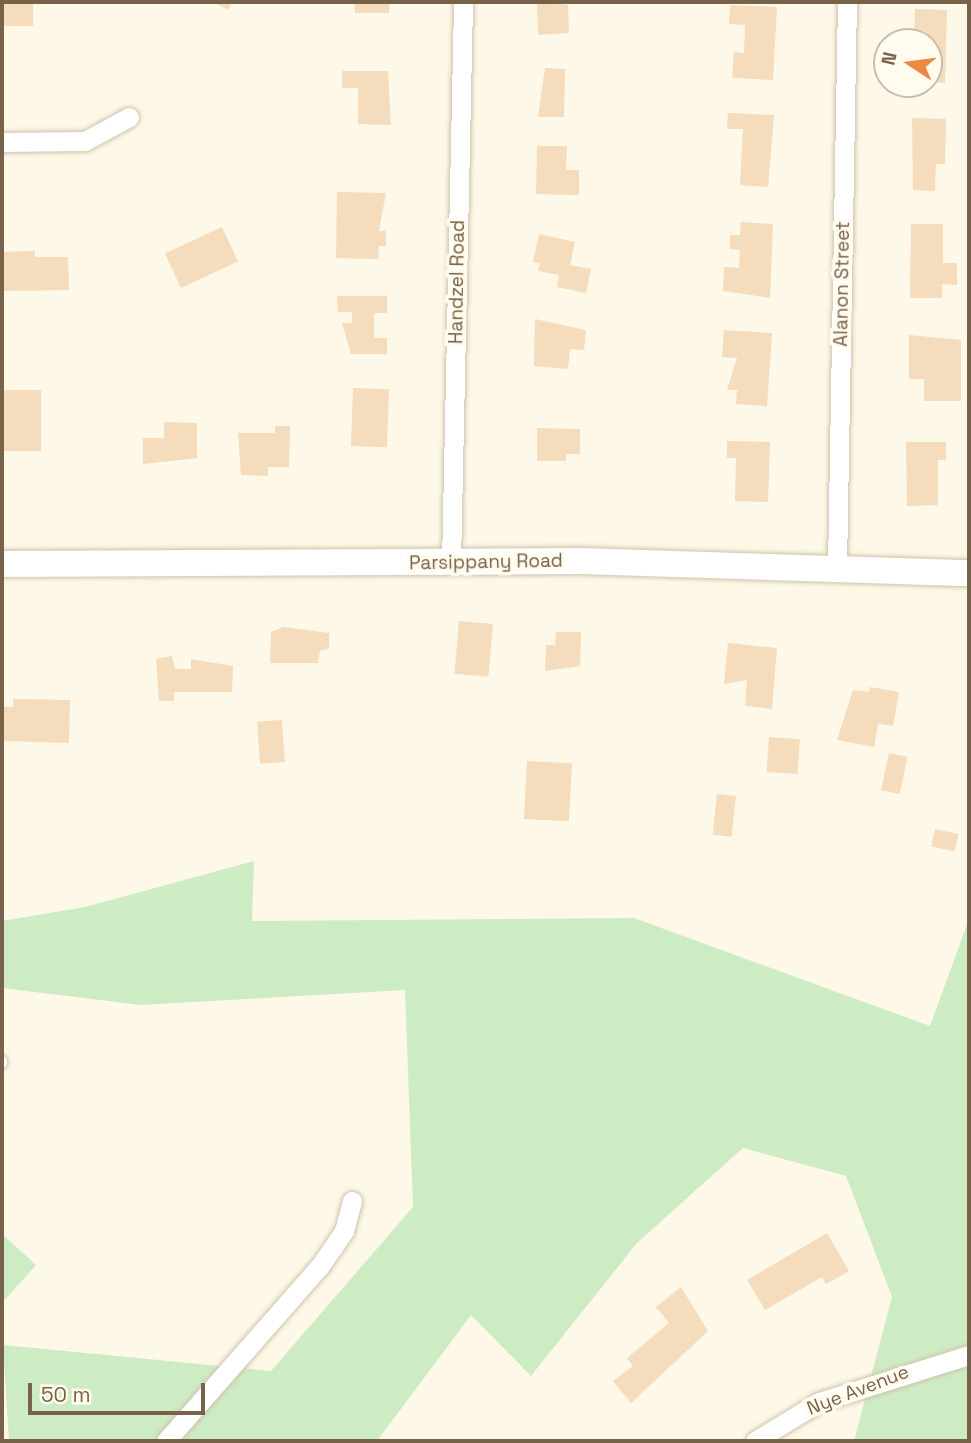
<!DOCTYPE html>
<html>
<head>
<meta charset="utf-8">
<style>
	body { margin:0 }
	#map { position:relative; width:971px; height:1443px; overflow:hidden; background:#fdf8e7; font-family:"Space Grotesk",sans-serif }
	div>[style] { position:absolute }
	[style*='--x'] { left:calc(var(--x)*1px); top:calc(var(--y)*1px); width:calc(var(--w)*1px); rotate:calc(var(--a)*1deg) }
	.green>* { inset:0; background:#cdecc4 }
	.building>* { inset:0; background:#f4dcbd; transform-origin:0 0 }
	.roads { filter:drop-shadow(0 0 2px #d0c2ac) drop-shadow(0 0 2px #d0c2ac) }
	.lane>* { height:10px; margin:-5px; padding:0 5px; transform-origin:5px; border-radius:5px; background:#fff }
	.street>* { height:19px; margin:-9.5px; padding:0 9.5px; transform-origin:9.5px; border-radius:9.5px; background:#fff }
	.secondary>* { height:26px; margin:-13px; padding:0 13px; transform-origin:13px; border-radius:13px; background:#fff }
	span { translate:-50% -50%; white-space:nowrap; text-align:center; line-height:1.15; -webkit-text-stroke:7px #fffbee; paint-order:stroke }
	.street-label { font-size:19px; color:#78624a }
	.frame { position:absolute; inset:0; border:4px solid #78624a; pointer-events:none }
	.north { position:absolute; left:873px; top:28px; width:70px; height:70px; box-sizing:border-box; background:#fffbee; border:2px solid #c9beac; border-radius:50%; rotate:283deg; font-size:19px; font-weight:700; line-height:28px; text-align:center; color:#78624a }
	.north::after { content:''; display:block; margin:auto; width:24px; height:32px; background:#eb8947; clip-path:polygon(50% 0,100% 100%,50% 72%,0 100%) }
	.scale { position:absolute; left:28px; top:1383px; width:177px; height:32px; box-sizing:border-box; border:4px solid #78624a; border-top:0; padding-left:9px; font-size:21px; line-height:24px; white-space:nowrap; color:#78624a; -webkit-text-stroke:5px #fffbee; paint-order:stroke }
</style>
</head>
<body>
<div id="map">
	<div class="green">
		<div style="clip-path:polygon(254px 861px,252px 921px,634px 918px,930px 1026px,969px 919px,969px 1441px,854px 1441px,892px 1297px,846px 1176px,743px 1148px,637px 1243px,531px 1376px,471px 1315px,377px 1441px,9px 1441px,3px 1345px,271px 1371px,413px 1207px,405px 990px,141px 1005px,2px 988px,2px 921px,85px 907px)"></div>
		<div style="clip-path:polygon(2px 1234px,36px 1265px,2px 1303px)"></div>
	</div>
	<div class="building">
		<div style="left:2px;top:2px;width:31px;height:24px"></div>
		<div style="clip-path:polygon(213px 2px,232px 2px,228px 10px)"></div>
		<div style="left:355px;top:2px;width:34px;height:11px"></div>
		<div style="clip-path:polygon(537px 2px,568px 5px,569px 33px,538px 35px)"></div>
		<div style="clip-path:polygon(730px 5px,777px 7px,773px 80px,732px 78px,734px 52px,744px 53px,745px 25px,729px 24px)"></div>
		<div style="clip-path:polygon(915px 9px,947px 10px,945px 83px,929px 82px,929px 42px,914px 42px)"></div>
		<div style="clip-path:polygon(545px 68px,565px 69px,564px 117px,538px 117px)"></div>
		<div style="clip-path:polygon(342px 71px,388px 71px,391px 125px,358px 124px,358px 88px,342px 88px)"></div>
		<div style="clip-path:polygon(728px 113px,774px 115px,768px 187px,740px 185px,743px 129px,727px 129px)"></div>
		<div style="clip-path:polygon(912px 118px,946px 119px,945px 164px,936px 164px,935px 191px,913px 190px)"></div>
		<div style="clip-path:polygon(537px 146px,567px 146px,566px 170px,579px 170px,579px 195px,536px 194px)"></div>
		<div style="clip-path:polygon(337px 192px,386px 193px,379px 231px,386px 231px,386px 246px,379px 246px,378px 259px,336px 258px)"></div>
		<div style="clip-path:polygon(741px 222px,773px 224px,770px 298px,723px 291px,724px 267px,739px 268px,740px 250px,730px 249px,730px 235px,740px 235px)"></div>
		<div style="clip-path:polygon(911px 224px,943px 224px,943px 263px,957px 263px,957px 285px,942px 284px,942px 298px,910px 298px)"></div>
		<div style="left:222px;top:227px;width:38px;height:63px;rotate:65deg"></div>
		<div style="clip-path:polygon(539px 234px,575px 242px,570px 265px,591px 269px,586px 293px,557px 287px,559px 275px,538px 271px,540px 263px,533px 262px)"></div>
		<div style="clip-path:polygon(35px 251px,35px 257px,68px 257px,69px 290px,2px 291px,2px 252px)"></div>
		<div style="clip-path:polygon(337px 296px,387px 296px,387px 313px,374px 313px,374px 338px,387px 338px,387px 354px,351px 354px,342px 323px,352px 323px,352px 312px,338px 312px)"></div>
		<div style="clip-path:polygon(535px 319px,586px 330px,584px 350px,570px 349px,568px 369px,534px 366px)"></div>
		<div style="clip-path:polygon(724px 330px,772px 333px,767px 406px,736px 404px,737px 390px,727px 390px,737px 358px,722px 357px)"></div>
		<div style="clip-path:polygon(909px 335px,961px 340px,961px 401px,924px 401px,924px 379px,909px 379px)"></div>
		<div style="left:353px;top:388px;width:36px;height:58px;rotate:2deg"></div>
		<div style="left:2px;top:390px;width:39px;height:61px"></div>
		<div style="clip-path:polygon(164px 422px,197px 423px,197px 458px,143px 464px,143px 438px,164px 438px)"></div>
		<div style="clip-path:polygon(275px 426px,290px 426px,289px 467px,268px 467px,268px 476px,241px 475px,238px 433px,275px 433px)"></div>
		<div style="clip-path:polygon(537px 428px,580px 429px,580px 454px,566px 454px,566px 461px,537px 461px)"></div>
		<div style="clip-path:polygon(727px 441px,770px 442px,768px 502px,735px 501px,736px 458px,727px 458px)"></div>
		<div style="clip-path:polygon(906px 442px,946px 442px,946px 460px,938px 460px,938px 505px,907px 506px)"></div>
		<div style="left:459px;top:621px;width:34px;height:53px;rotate:5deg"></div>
		<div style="clip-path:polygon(284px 627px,329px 633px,329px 649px,320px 650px,318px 663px,270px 663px,271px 632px)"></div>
		<div style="clip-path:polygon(556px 632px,581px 632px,580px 666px,545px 671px,546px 645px,555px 645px)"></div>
		<div style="clip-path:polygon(728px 643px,777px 648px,772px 709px,745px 706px,747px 680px,724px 684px)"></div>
		<div style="clip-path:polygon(172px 656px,175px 669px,191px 669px,191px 659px,233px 666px,232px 692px,174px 692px,174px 701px,159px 701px,156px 659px)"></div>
		<div style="clip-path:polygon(870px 687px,899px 692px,893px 726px,878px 724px,874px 747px,837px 740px,853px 690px,869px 692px)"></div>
		<div style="clip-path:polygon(13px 699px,70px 700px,69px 743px,2px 741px,2px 707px,13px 707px)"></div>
		<div style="left:282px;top:720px;width:42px;height:25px;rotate:86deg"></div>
		<div style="left:769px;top:737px;width:31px;height:35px;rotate:4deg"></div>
		<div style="left:889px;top:753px;width:19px;height:38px;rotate:12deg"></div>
		<div style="left:527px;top:761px;width:45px;height:58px;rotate:3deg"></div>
		<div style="left:717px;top:794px;width:19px;height:41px;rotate:6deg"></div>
		<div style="left:935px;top:829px;width:24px;height:18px;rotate:12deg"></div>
		<div style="clip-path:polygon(827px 1233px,849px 1271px,826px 1284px,822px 1277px,765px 1310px,747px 1280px)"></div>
		<div style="clip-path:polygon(681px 1287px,708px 1331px,631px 1403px,613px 1381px,633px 1366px,627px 1358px,669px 1323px,656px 1307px)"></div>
	</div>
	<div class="roads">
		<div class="lane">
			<div style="--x:2;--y:1061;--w:2;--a:90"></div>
		</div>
		<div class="street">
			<div style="--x:2;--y:142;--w:83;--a:-0.7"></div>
			<div style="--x:85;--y:141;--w:50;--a:-28.6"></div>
			<div style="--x:451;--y:563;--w:561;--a:-88.77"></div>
			<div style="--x:837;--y:567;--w:565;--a:-88.99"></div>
			<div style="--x:166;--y:1441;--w:233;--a:-48.7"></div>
			<div style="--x:320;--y:1266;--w:42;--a:-55.6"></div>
			<div style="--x:344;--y:1231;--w:31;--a:-75"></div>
			<div style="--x:755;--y:1441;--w:75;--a:-31.4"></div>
			<div style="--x:819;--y:1402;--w:157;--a:-17.4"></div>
		</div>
		<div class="secondary">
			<div style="--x:2;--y:564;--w:578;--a:-0.3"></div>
			<div style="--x:580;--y:561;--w:389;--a:1.8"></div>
		</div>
	</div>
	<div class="street-label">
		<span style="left:457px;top:282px;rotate:-89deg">Handzel Road</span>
		<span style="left:842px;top:284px;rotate:-89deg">Alanon Street</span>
		<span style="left:486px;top:562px;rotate:-1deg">Parsippany Road</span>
		<span style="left:858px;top:1390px;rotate:-21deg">Nye Avenue</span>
	</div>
	<div class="frame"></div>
	<div class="north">N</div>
	<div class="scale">50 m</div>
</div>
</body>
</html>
